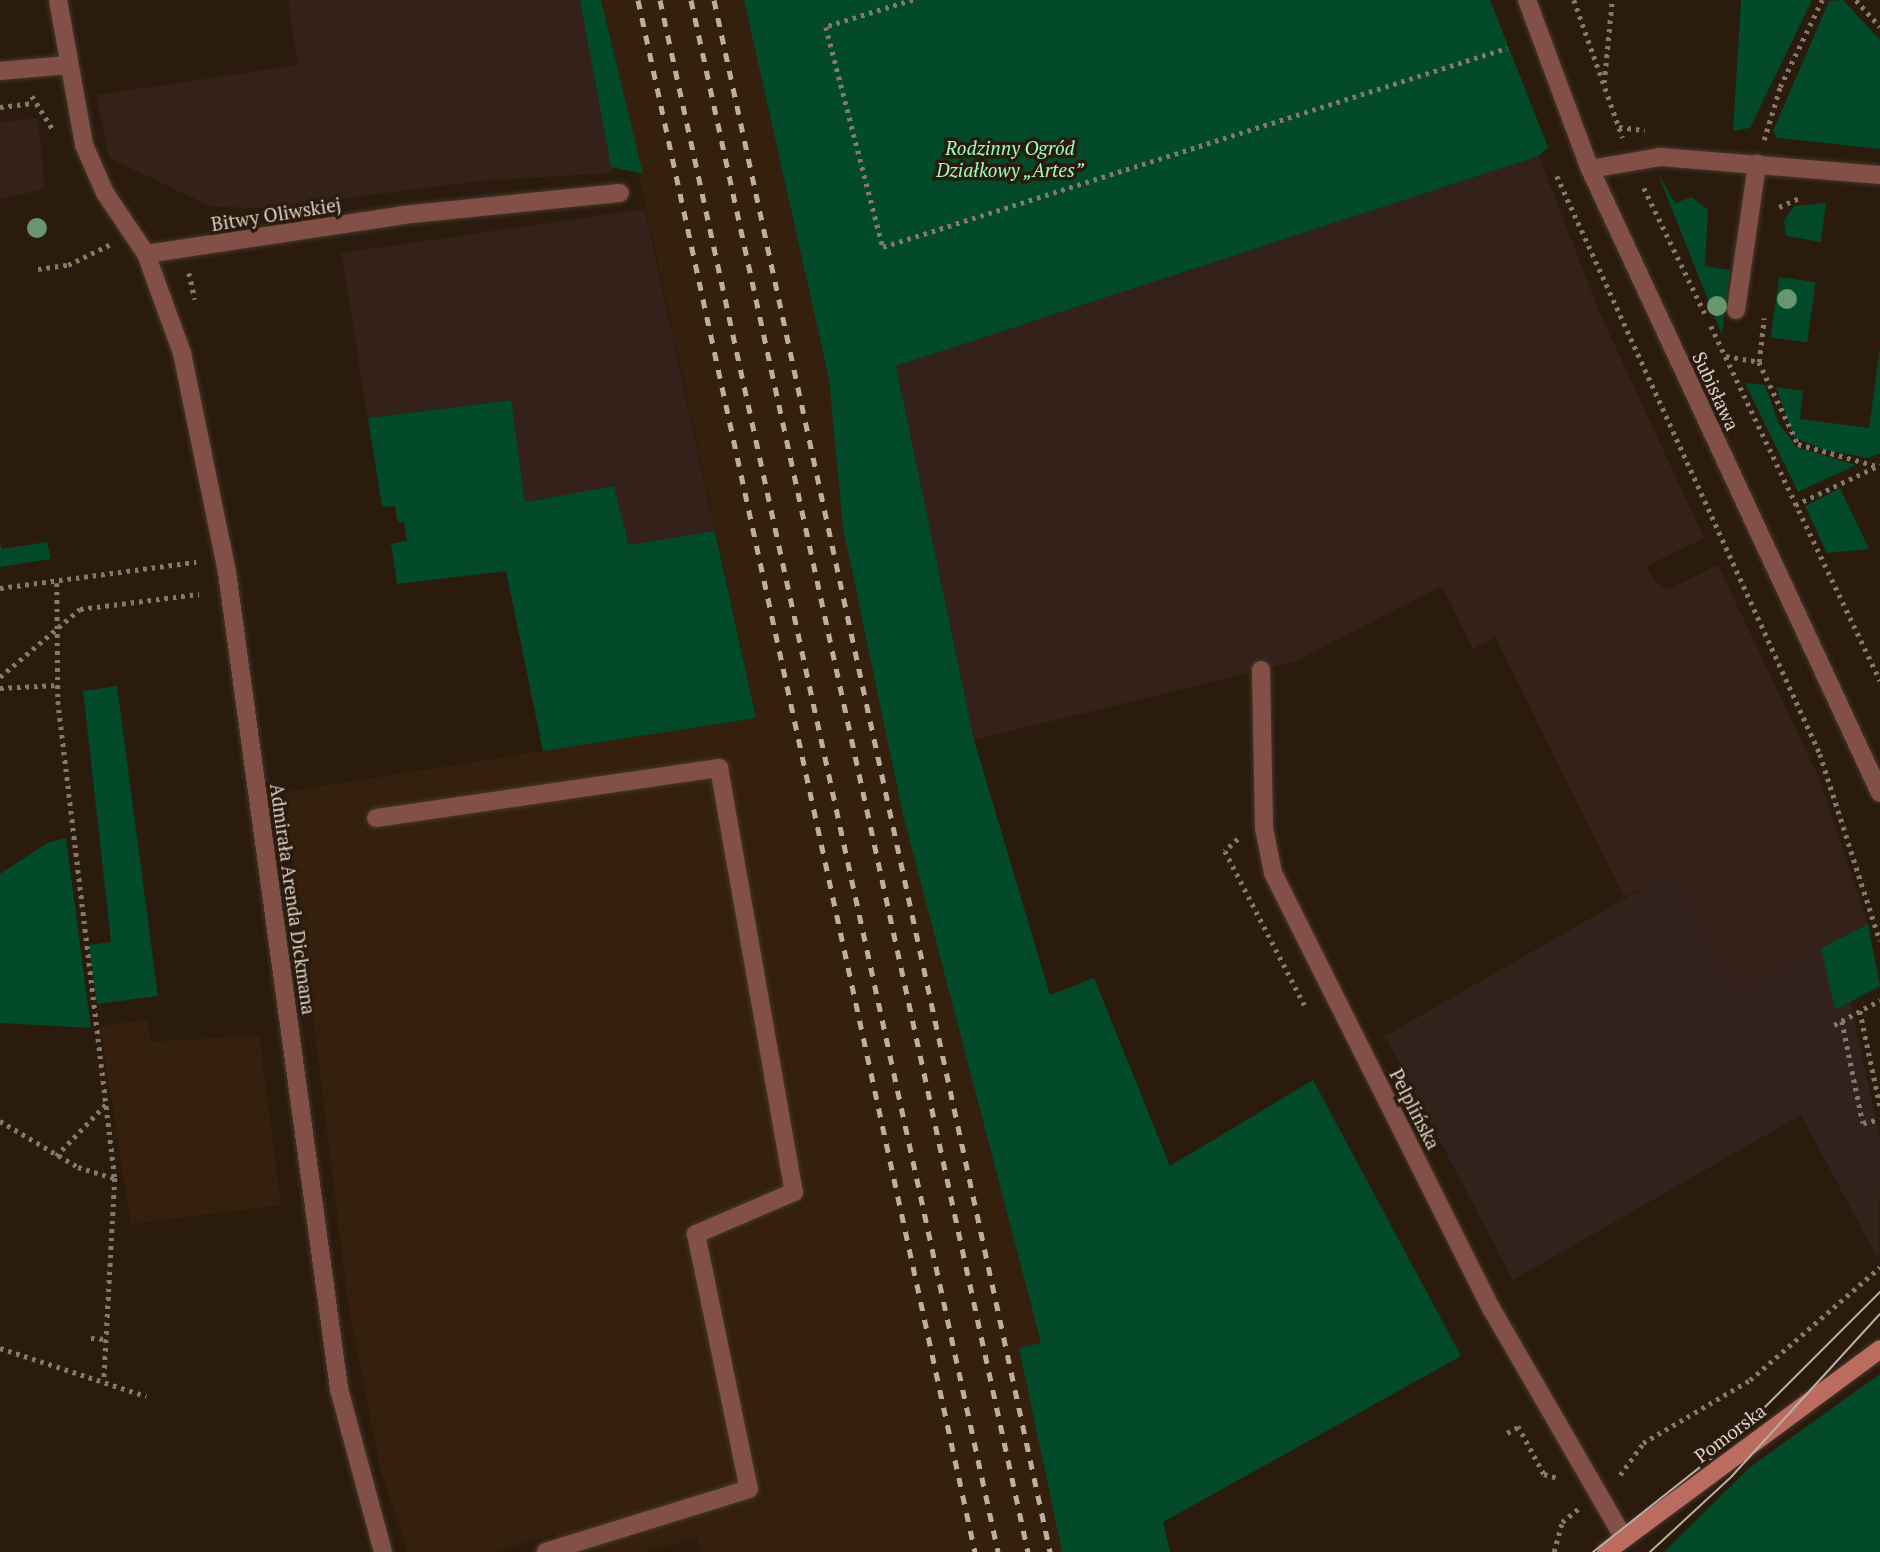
<!DOCTYPE html>
<html>
<head>
<meta charset="utf-8">
<style>
	body { margin:0 }
	#map { position:relative; width:1880px; height:1552px; overflow:hidden; background:#2a1b0d; font-family:"PT Serif",serif }
	div>[style] { position:absolute }
	[style*='--x'] { left:calc(var(--x)*1px); top:calc(var(--y)*1px); width:calc(var(--w)*1px); rotate:calc(var(--a)*1deg) }
	.commercial>* { inset:0; background:#33211a }
	.built>* { inset:0; background:#34200d }
	.education>* { inset:0; background:#33211c }
	.green>* { inset:0; background:#024a29; transform-origin:0 0 }
	.path>* { height:4.5px; margin-top:-2.25px; transform-origin:0; background:repeating-linear-gradient(90deg,#85796e 0 3.5px,transparent 0 8.5px) }
	.roads { filter:drop-shadow(0 0 2px #46382b) drop-shadow(0 0 2px #46382b) }
	.service>* { height:18px; margin:-9px; padding:0 9px; transform-origin:9px; border-radius:9px; background:#835048 }
	.minor>* { height:18px; margin:-9px; padding:0 9px; transform-origin:9px; border-radius:9px; background:#835048 }
	.secondary>* { height:18px; margin:-9px; padding:0 9px; transform-origin:9px; border-radius:9px; background:#bc6b5f }
	.tram>* { height:2px; margin:-1px; padding:0 1px; transform-origin:1px; border-radius:1px; background:#baafa5 }
	.rail>* { height:5px; margin-top:-2.5px; transform-origin:0; background:repeating-linear-gradient(90deg,#baafa5 0 9px,transparent 0 18px) }
	.trees>* { width:20px; height:20px; margin:-10px; border-radius:50%; background:#68976f }
	span { translate:-50% -50%; white-space:nowrap; text-align:center; line-height:1.15; -webkit-text-stroke:7px #2a1b0d; paint-order:stroke }
	.park-label { font-size:19px; color:#9afcc0; font-style:italic }
	.street-label { font-size:19px; color:#dbd1c8 }
</style>
</head>
<body>
<div id="map">
	<div class="commercial">
		<div style="clip-path:polygon(288px 0,580px 0,613px 173px,481px 181px,269px 208px,212px 207px,109px 158px,96px 95px,298px 65px)"></div>
		<div style="clip-path:polygon(38px 118px,45px 189px,0 199px,0 122px)"></div>
		<div style="clip-path:polygon(1539px 156px,1599px 311px,1704px 538px,1647px 566px,1655px 582px,1669px 589px,1718px 565px,1819px 778px,1868px 924px,1736px 991px,1673px 872px,1624px 897px,1495px 637px,1473px 649px,1442px 586px,1294px 662px,974px 740px,896px 366px)"></div>
		<div style="clip-path:polygon(645px 209px,715px 531px,629px 545px,613px 486px,525px 502px,510px 400px,368px 418px,341px 253px)"></div>
	</div>
	<div class="built">
		<div style="clip-path:polygon(601px 0,744px 0,829px 379px,843px 528px,903px 815px,1041px 1343px,1019px 1348px,1062px 1552px,700px 1552px,697px 1538px,641px 1552px,560px 1552px,555px 1534px,495px 1552px,408px 1552px,381px 1471px,349px 1309px,285px 792px,756px 717px)"></div>
		<div style="clip-path:polygon(147px 1020px,151px 1042px,259px 1035px,281px 1205px,131px 1224px,100px 1026px)"></div>
	</div>
	<div class="education">
		<div style="clip-path:polygon(1673px 871px,1736px 990px,1837px 940px,1880px 1139px,1879px 1261px,1801px 1115px,1513px 1280px,1385px 1036px)"></div>
	</div>
	<div class="green">
		<div style="clip-path:polygon(580px 0,601px 0,643px 174px,611px 167px)"></div>
		<div style="clip-path:polygon(744px 0,1490px 0,1548px 147px,1539px 156px,896px 366px,974px 740px,1050px 995px,1094px 978px,1170px 1166px,1313px 1080px,1461px 1356px,1163px 1522px,1170px 1552px,1062px 1552px,1019px 1348px,1041px 1343px,903px 815px,843px 528px,829px 379px)"></div>
		<div style="clip-path:polygon(1741px 0,1812px 0,1750px 128px,1733px 131px)"></div>
		<div style="clip-path:polygon(1843px 0,1880px 40px,1880px 149px,1777px 138px,1773px 131px,1829px 1px)"></div>
		<div style="clip-path:polygon(1658px 174px,1675px 203px,1692px 197px,1708px 210px,1705px 266px,1730px 270px,1722px 335px)"></div>
		<div style="clip-path:polygon(1826px 203px,1821px 242px,1786px 236px,1784px 221px,1794px 206px)"></div>
		<div style="left:1779px;top:277px;width:37px;height:61px;rotate:8deg"></div>
		<div style="clip-path:polygon(1880px 347px,1880px 453px,1868px 458px,1824px 450px,1794px 437px,1776px 387px,1803px 391px,1800px 419px,1869px 428px)"></div>
		<div style="clip-path:polygon(1745px 383px,1765px 385px,1778px 422px,1796px 447px,1856px 465px,1798px 492px)"></div>
		<div style="clip-path:polygon(511px 400px,525px 502px,614px 486px,629px 545px,715px 531px,756px 718px,543px 751px,506px 571px,397px 584px,391px 544px,407px 541px,404px 522px,398px 523px,395px 506px,382px 507px,368px 418px)"></div>
		<div style="clip-path:polygon(1840px 488px,1869px 549px,1827px 553px,1805px 506px)"></div>
		<div style="clip-path:polygon(47px 542px,51px 559px,0 567px,0 543px,2px 549px)"></div>
		<div style="clip-path:polygon(117px 686px,158px 996px,97px 1004px,89px 945px,111px 942px,83px 691px)"></div>
		<div style="clip-path:polygon(66px 838px,91px 1028px,0 1023px,0 874px,47px 843px)"></div>
		<div style="clip-path:polygon(1868px 924px,1880px 986px,1835px 1010px,1821px 948px)"></div>
		<div style="clip-path:polygon(1880px 1374px,1880px 1552px,1664px 1552px,1750px 1467px)"></div>
	</div>
	<div class="path">
		<div style="--x:913;--y:0;--w:91;--a:162.8"></div>
		<div style="--x:826;--y:27;--w:227;--a:75.5"></div>
		<div style="--x:883;--y:247;--w:655;--a:-17.69"></div>
		<div style="--x:1574;--y:0;--w:146;--a:70.5"></div>
		<div style="--x:1856;--y:0;--w:36;--a:48"></div>
		<div style="--x:1604;--y:83;--w:83;--a:-84.5"></div>
		<div style="--x:32;--y:96;--w:40;--a:58"></div>
		<div style="--x:0;--y:107;--w:33;--a:-7"></div>
		<div style="--x:1619;--y:127;--w:26;--a:7"></div>
		<div style="--x:1764;--y:140;--w:55;--a:-73.2"></div>
		<div style="--x:1780;--y:87;--w:97;--a:-64.2"></div>
		<div style="--x:1557;--y:176;--w:635;--a:65.53"></div>
		<div style="--x:1820;--y:754;--w:196;--a:72.2"></div>
		<div style="--x:1644;--y:188;--w:144;--a:64.1"></div>
		<div style="--x:1779;--y:207;--w:22;--a:-24"></div>
		<div style="--x:38;--y:269;--w:30;--a:-8"></div>
		<div style="--x:68;--y:265;--w:46;--a:-26"></div>
		<div style="--x:189;--y:273;--w:27;--a:77"></div>
		<div style="--x:1711;--y:326;--w:393;--a:64.5"></div>
		<div style="--x:1726;--y:356;--w:34;--a:10"></div>
		<div style="--x:1759;--y:362;--w:91;--a:64.6"></div>
		<div style="--x:1798;--y:444;--w:82;--a:15.6"></div>
		<div style="--x:1759;--y:362;--w:44;--a:-83.5"></div>
		<div style="--x:1795;--y:505;--w:94;--a:-25.2"></div>
		<div style="--x:57;--y:583;--w:118;--a:89.5"></div>
		<div style="--x:58;--y:701;--w:480;--a:83.2"></div>
		<div style="--x:115;--y:1178;--w:204;--a:93.1"></div>
		<div style="--x:0;--y:588;--w:198;--a:-7.6"></div>
		<div style="--x:0;--y:677;--w:105;--a:-40.4"></div>
		<div style="--x:80;--y:609;--w:120;--a:-7.2"></div>
		<div style="--x:0;--y:688;--w:57;--a:-3"></div>
		<div style="--x:1238;--y:839;--w:18;--a:137"></div>
		<div style="--x:1225;--y:851;--w:174;--a:62.7"></div>
		<div style="--x:1860;--y:1011;--w:97;--a:78.1"></div>
		<div style="--x:1842;--y:1021;--w:104;--a:78.4"></div>
		<div style="--x:1863;--y:1123;--w:17;--a:-13"></div>
		<div style="--x:1834;--y:1025;--w:52;--a:-28.5"></div>
		<div style="--x:0;--y:1121;--w:91;--a:30.5"></div>
		<div style="--x:78;--y:1167;--w:38;--a:17"></div>
		<div style="--x:56;--y:1156;--w:72;--a:-46.1"></div>
		<div style="--x:91;--y:1338;--w:16;--a:4"></div>
		<div style="--x:0;--y:1348;--w:154;--a:18.2"></div>
		<div style="--x:1518;--y:1426;--w:55;--a:61.6"></div>
		<div style="--x:1544;--y:1474;--w:15;--a:16"></div>
		<div style="--x:1507;--y:1433;--w:15;--a:-28"></div>
		<div style="--x:1620;--y:1475;--w:39;--a:-54"></div>
		<div style="--x:1643;--y:1443;--w:124;--a:-30.5"></div>
		<div style="--x:1750;--y:1380;--w:172;--a:-41"></div>
		<div style="--x:1554;--y:1552;--w:31;--a:-75"></div>
		<div style="--x:1562;--y:1522;--w:21;--a:-39"></div>
	</div>
	<div class="roads">
		<div class="service">
			<div style="--x:1590;--y:169;--w:72;--a:-9.6"></div>
			<div style="--x:1661;--y:157;--w:220;--a:4.7"></div>
			<div style="--x:146;--y:254;--w:260;--a:-8.6"></div>
			<div style="--x:403;--y:215;--w:218;--a:-5.8"></div>
			<div style="--x:1736;--y:310;--w:148;--a:-81.8"></div>
			<div style="--x:376;--y:818;--w:347;--a:-8.3"></div>
			<div style="--x:719;--y:768;--w:431;--a:80"></div>
			<div style="--x:794;--y:1192;--w:107;--a:156.8"></div>
			<div style="--x:696;--y:1234;--w:260;--a:78.3"></div>
			<div style="--x:749;--y:1489;--w:213;--a:162.8"></div>
		</div>
		<div class="minor">
			<div style="--x:58;--y:0;--w:147;--a:79.8"></div>
			<div style="--x:84;--y:145;--w:52;--a:66.4"></div>
			<div style="--x:105;--y:193;--w:73;--a:56.1"></div>
			<div style="--x:146;--y:254;--w:105;--a:70"></div>
			<div style="--x:182;--y:353;--w:224;--a:78.4"></div>
			<div style="--x:227;--y:572;--w:825;--a:82.19"></div>
			<div style="--x:339;--y:1389;--w:169;--a:74.9"></div>
			<div style="--x:1527;--y:0;--w:180;--a:69.6"></div>
			<div style="--x:1590;--y:169;--w:688;--a:65.07"></div>
			<div style="--x:0;--y:71;--w:68;--a:-5"></div>
			<div style="--x:1261;--y:670;--w:158;--a:88.9"></div>
			<div style="--x:1264;--y:828;--w:46;--a:78.7"></div>
			<div style="--x:1273;--y:873;--w:487;--a:63.4"></div>
			<div style="--x:1491;--y:1308;--w:266;--a:60"></div>
		</div>
		<div class="secondary">
			<div style="--x:1606;--y:1552;--w:341;--a:-36.5"></div>
		</div>
	</div>
	<div class="tram">
		<div style="--x:1593;--y:1552;--w:166;--a:-38.4"></div>
		<div style="--x:1723;--y:1449;--w:222;--a:-45"></div>
		<div style="--x:1650;--y:1552;--w:112;--a:-42.8"></div>
		<div style="--x:1732;--y:1476;--w:219;--a:-47.6"></div>
	</div>
	<div class="rail">
		<div style="--x:638;--y:0;--w:1588;--a:77.75"></div>
		<div style="--x:660;--y:0;--w:1588;--a:77.71"></div>
		<div style="--x:691;--y:0;--w:1588;--a:77.75"></div>
		<div style="--x:714;--y:0;--w:1588;--a:77.78"></div>
	</div>
	<div class="trees">
		<div style="left:37px;top:228px"></div>
		<div style="left:1787px;top:299px"></div>
		<div style="left:1717px;top:306px"></div>
	</div>
	<div class="park-label">
		<span style="left:1010px;top:159px">Rodzinny Ogród<br>Działkowy „Artes”</span>
	</div>
	<div class="street-label">
		<span style="left:276px;top:214px;rotate:-9deg">Bitwy Oliwskiej</span>
		<span style="left:1716px;top:391px;rotate:65deg">Subisława</span>
		<span style="left:293px;top:899px;rotate:82deg">Admirała Arenda Dickmana</span>
		<span style="left:1415px;top:1109px;rotate:63deg">Pelplińska</span>
		<span style="left:1730px;top:1433px;rotate:-37deg">Pomorska</span>
	</div>
</div>
</body>
</html>
